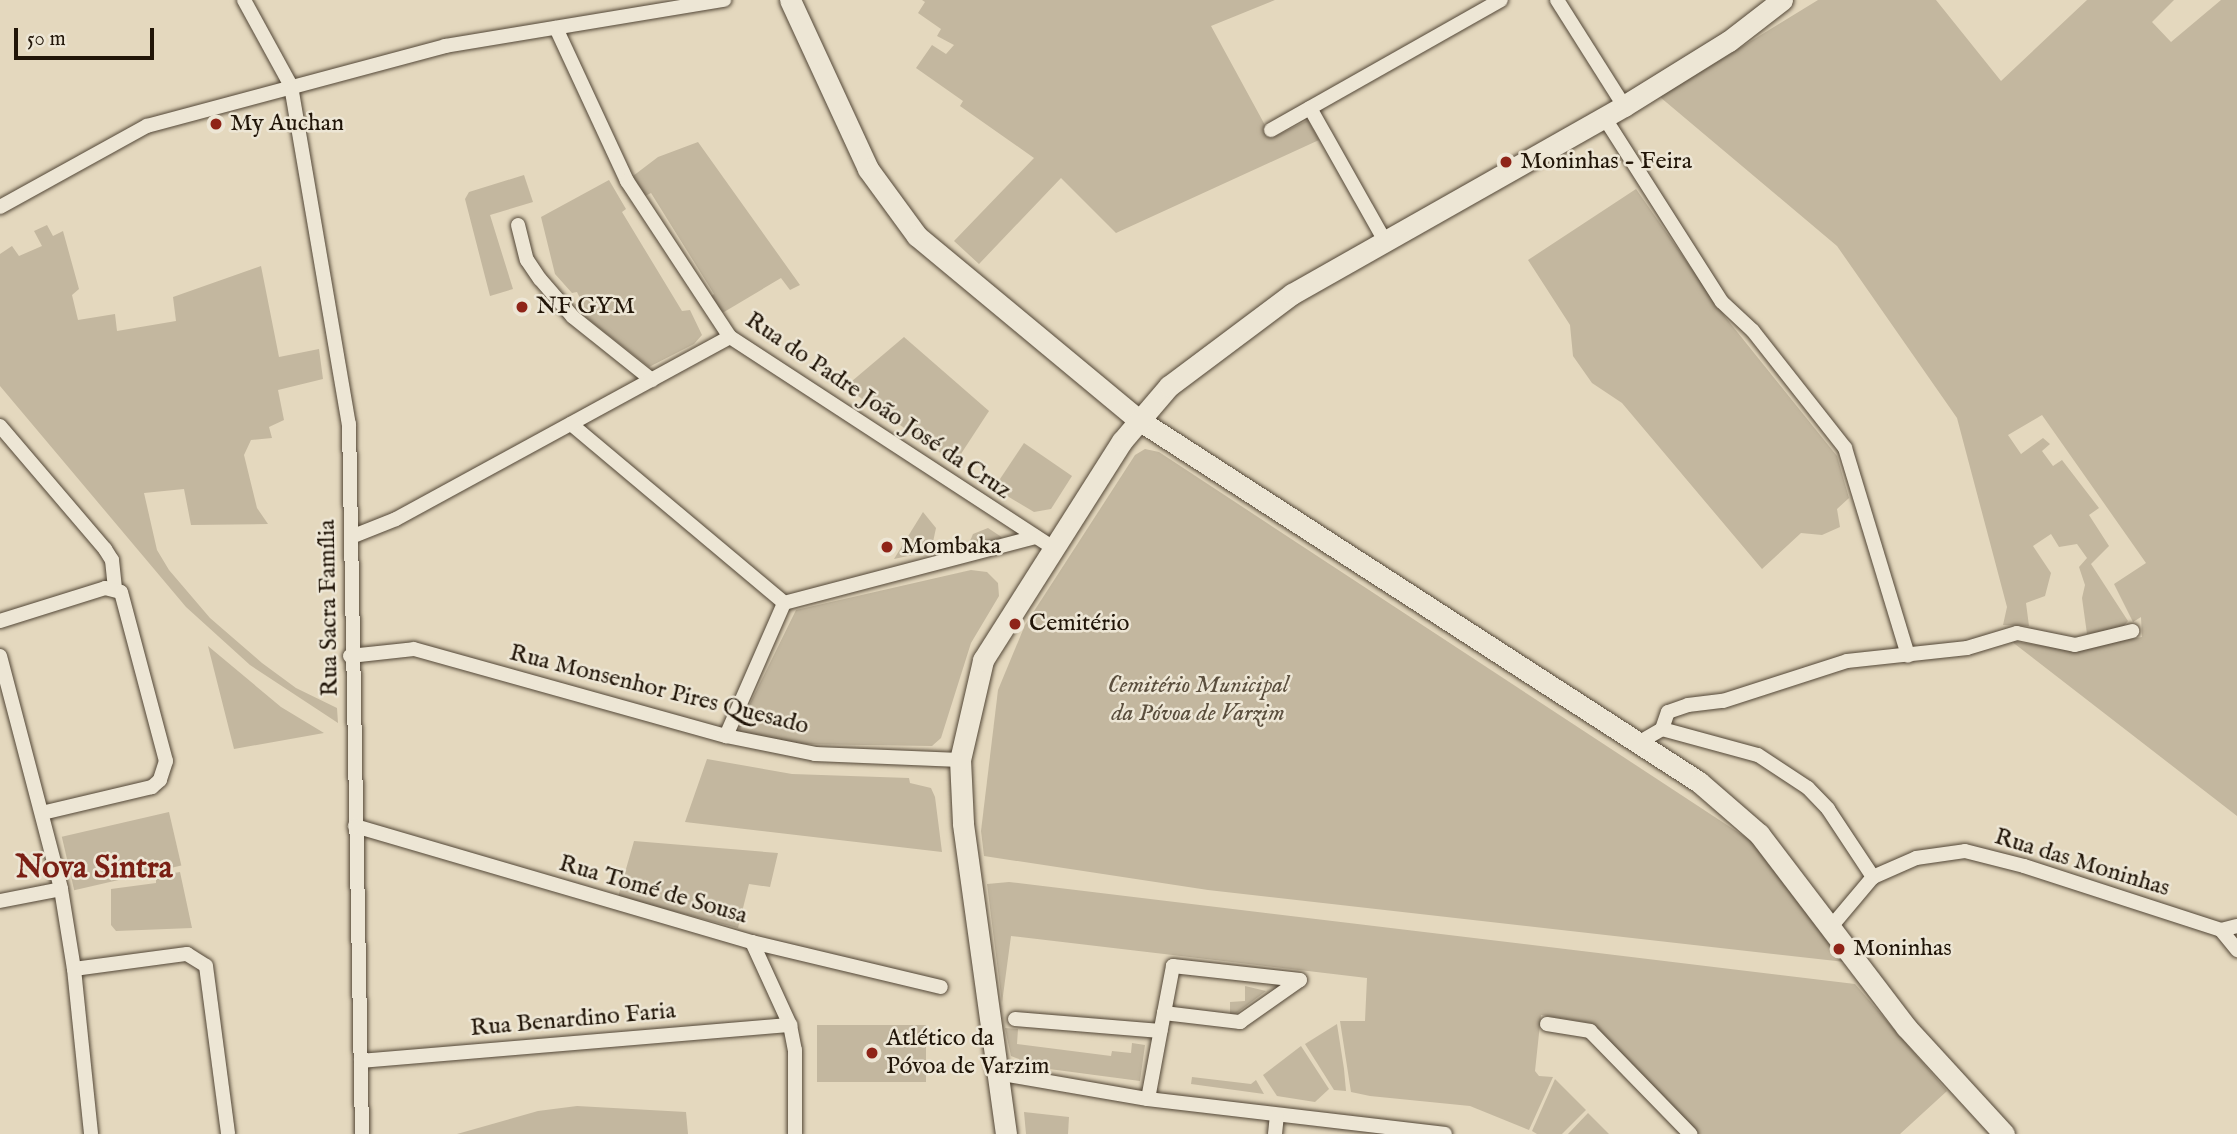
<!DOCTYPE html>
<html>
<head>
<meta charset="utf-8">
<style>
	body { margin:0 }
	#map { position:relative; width:2237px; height:1134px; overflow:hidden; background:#e4d8be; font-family:"IM FELL English",serif }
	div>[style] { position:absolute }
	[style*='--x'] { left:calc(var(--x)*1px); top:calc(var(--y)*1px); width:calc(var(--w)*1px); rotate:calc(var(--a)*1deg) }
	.green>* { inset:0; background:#c3b79f; transform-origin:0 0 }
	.roads { filter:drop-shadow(0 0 2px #524636) drop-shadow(0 0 2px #524636) }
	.street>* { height:14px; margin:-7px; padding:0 7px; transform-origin:7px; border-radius:7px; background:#ede6d5 }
	.secondary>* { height:21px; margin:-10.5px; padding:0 10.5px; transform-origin:10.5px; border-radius:10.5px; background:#ede6d5 }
	.dots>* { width:19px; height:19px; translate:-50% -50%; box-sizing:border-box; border:4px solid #ede6d5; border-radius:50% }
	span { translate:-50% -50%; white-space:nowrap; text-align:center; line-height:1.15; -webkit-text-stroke:5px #ede6d5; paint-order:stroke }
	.poi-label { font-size:24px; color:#211508 }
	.left { translate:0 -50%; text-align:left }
	.street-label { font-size:24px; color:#211508 }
	.park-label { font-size:24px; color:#5a4e3d; font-style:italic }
	.district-label { font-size:32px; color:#7a1f14; font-weight:700 }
	.scale { position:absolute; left:14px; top:28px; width:140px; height:32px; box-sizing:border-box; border:4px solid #211508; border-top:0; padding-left:9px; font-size:21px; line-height:24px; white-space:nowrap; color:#211508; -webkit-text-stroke:5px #ede6d5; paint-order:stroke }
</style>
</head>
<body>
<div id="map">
	<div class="green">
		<div style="clip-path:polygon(922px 0,1275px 0,1211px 26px,1272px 138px,1308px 120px,1319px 140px,1116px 233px,1061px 178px,979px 264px,954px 241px,1034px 158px,960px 106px,963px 101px,916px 68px,932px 45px,946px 54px,954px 45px,937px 36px,941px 29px,918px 13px,925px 2px)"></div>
		<div style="clip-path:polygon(1818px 0,1936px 0,2001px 81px,2087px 0,2174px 0,2152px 22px,2171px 42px,2221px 0,2237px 0,2237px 816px,2011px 641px,2069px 650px,2142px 637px,2141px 617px,2133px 622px,2114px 584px,2146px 563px,2042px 415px,2008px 435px,2021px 454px,2043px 438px,2050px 444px,2042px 451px,2053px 466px,2062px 460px,2099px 508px,2089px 515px,2109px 546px,2091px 564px,2128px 621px,2122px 628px,2087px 634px,2082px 598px,2085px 585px,2079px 567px,2087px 558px,2077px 544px,2059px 547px,2051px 534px,2033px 546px,2051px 573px,2045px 596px,2026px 603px,2029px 626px,2003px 625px,2007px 607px,1957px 418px,1837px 246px,1660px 97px)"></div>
		<div style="clip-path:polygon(698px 142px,800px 285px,790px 290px,781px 278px,719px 315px,708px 298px,714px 294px,651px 193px,645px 196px,633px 176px,658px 157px)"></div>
		<div style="clip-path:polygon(524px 175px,533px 202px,490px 215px,513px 289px,490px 296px,465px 199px,469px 192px)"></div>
		<div style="clip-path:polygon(609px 180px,626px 209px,622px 212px,682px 311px,690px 310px,702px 335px,694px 344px,649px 367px,578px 311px,575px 304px,582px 302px,577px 292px,572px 293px,555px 274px,541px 217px)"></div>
		<div style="clip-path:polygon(1636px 189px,1726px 318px,1837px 456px,1849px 498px,1837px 509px,1840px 527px,1822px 535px,1801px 533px,1762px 569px,1622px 403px,1592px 383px,1573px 356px,1570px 325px,1528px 260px)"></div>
		<div style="clip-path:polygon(47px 225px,53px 236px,63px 231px,79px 289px,72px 295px,78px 320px,115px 314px,117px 331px,176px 321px,173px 297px,261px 266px,279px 357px,319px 349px,323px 379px,278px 390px,284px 420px,269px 427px,272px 438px,251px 440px,244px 455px,257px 508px,268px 524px,191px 525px,184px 489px,144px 493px,157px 550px,169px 570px,210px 618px,262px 663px,296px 688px,337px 708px,338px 723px,250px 665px,186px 607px,0 386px,0 254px,12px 246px,19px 256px,42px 246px,34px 231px)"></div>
		<div style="clip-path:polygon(904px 337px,989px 411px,955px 463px,845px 387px)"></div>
		<div style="clip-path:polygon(1024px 443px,1072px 476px,1051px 509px,1034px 512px,994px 488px)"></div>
		<div style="clip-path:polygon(1145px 449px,1159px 452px,1762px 848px,1845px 962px,1208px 890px,984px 856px,981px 831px,998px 690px,1025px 625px,1135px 455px)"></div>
		<div style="clip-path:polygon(923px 512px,936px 528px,933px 542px,922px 553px,894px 559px)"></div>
		<div style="clip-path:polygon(988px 528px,1003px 538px,967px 548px,973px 534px)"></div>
		<div style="clip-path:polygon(971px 570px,987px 572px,998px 583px,999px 596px,971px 643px,941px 738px,932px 746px,799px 744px,740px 733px,739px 726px,796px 610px)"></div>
		<div style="clip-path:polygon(208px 646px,281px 707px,324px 733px,234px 749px)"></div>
		<div style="clip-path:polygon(707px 759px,792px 774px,909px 778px,910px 783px,931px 788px,935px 797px,942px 852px,685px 822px)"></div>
		<div style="left:169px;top:812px;width:55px;height:110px;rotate:77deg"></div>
		<div style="clip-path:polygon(634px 841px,778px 853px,770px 887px,749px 884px,738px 928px,618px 897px)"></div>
		<div style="clip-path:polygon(180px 872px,192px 928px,116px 931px,111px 925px,111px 889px,156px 883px,156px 876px)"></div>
		<div style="clip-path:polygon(1009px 882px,1855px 984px,1947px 1091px,1900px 1134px,1697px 1134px,1591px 1023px,1541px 1015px,1535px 1071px,1539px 1076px,1553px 1077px,1529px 1130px,1470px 1106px,1370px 1096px,1351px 1092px,1340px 1021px,1365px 1021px,1367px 978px,1011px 936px,1002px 1003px,987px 884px)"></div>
		<div style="clip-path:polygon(1245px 986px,1266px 991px,1230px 1018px,1230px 1002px,1245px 1001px)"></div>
		<div style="clip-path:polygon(1337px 1024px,1344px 1069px,1346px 1091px,1334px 1090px,1305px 1044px)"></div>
		<div style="left:817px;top:1025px;width:109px;height:57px"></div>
		<div style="clip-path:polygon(1005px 1028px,1018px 1029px,1017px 1044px,1111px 1056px,1112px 1051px,1131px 1053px,1132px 1043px,1145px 1045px,1140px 1081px,1019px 1065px,1019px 1059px,1011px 1056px)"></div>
		<div style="clip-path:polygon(1301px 1046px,1329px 1089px,1315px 1102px,1277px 1096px,1263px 1075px)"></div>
		<div style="clip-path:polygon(1192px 1077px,1251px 1084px,1256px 1080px,1264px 1094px,1191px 1084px)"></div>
		<div style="clip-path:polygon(1555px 1079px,1586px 1110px,1562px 1134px,1537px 1134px,1532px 1131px)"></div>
		<div style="clip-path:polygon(577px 1106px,686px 1112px,688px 1134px,457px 1134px,538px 1111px)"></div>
		<div style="clip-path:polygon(1024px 1112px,1069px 1117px,1068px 1134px,1026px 1134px)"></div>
		<div style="clip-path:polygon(1588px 1113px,1609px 1134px,1568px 1134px)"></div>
	</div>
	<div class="roads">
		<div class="street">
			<div style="--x:244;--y:0;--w:98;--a:61.3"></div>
			<div style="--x:291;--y:86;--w:343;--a:80.3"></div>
			<div style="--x:349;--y:424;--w:710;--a:88.95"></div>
			<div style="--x:1557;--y:0;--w:125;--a:57.7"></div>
			<div style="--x:556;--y:28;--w:169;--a:65.1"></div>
			<div style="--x:627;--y:181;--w:187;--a:56.6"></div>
			<div style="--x:730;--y:337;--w:384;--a:33.1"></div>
			<div style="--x:1310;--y:108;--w:153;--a:60.6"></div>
			<div style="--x:1604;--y:117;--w:219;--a:57.5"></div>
			<div style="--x:1722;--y:302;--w:42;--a:43.1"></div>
			<div style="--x:1753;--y:331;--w:149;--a:51.8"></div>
			<div style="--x:1845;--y:448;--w:217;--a:73.1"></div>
			<div style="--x:1271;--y:130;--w:264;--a:-29.5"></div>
			<div style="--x:0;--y:207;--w:168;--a:-28.9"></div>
			<div style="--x:147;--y:126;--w:309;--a:-15"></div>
			<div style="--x:445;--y:46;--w:283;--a:-9.4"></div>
			<div style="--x:518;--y:225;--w:36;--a:76"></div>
			<div style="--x:527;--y:260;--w:23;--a:56"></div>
			<div style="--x:540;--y:279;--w:50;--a:49"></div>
			<div style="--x:573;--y:317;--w:101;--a:38.6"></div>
			<div style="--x:571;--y:424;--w:278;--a:40"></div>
			<div style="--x:784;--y:603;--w:260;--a:-14.7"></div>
			<div style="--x:0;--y:426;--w:162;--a:49.5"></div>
			<div style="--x:105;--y:549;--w:13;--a:58"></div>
			<div style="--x:112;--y:560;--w:27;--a:84"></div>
			<div style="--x:351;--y:537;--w:48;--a:-21.8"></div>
			<div style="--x:396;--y:519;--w:380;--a:-28.6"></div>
			<div style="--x:0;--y:621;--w:110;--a:-17.4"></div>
			<div style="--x:105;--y:588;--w:16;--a:14"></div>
			<div style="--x:121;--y:592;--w:175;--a:75.1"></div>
			<div style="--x:166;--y:761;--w:20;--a:108"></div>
			<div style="--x:160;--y:780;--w:11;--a:139"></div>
			<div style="--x:152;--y:787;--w:113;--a:166.7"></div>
			<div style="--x:0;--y:656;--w:241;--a:75.3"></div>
			<div style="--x:61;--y:889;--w:81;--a:80.8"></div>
			<div style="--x:74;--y:969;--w:166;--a:84.1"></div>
			<div style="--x:350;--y:656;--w:64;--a:-6.2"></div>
			<div style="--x:414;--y:649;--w:324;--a:15.6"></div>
			<div style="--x:726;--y:736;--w:91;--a:11.4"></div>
			<div style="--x:815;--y:754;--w:145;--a:2.4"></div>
			<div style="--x:1662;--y:729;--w:18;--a:-71"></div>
			<div style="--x:1668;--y:712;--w:21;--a:-19"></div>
			<div style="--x:1688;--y:705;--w:35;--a:-7"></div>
			<div style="--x:1723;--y:701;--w:130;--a:-17.9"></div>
			<div style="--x:1847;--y:661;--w:121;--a:-6.2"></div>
			<div style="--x:1967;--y:648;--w:52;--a:-16.7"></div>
			<div style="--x:2017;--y:633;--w:59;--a:11.7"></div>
			<div style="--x:2075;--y:645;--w:59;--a:-13.8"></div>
			<div style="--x:726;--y:736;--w:145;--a:-66.4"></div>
			<div style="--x:1638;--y:743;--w:28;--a:-30"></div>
			<div style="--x:1662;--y:729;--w:99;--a:15.2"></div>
			<div style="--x:1758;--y:755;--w:60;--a:33.4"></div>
			<div style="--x:1808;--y:788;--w:29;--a:46"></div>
			<div style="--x:1828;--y:809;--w:82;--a:56.5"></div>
			<div style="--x:355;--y:826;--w:414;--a:16.3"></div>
			<div style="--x:752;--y:942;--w:194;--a:13.4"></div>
			<div style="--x:0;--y:901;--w:62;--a:-11.1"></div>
			<div style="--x:1830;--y:928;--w:67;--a:-49.9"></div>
			<div style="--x:1873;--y:877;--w:47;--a:-23.8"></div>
			<div style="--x:1916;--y:858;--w:49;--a:-8.1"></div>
			<div style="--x:1965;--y:851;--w:61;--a:14.3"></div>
			<div style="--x:2024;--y:866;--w:207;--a:18"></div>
			<div style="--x:2221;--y:930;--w:16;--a:-14"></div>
			<div style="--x:2221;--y:930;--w:26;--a:51"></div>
			<div style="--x:752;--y:942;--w:91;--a:65.4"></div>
			<div style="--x:790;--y:1025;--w:25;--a:79"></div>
			<div style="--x:795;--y:1050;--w:84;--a:90"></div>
			<div style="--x:74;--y:969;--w:114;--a:-7.6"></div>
			<div style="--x:187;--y:954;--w:22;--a:32"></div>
			<div style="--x:206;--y:966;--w:169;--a:82.5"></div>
			<div style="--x:1015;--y:1019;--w:146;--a:4.7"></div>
			<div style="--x:1547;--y:1024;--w:44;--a:9.2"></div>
			<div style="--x:1590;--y:1031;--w:144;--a:45.8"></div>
			<div style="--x:361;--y:1061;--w:431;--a:-4.8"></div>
			<div style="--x:997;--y:1073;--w:153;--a:9.8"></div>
			<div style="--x:1148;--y:1099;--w:299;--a:6.7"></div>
			<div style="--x:1148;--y:1099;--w:87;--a:-79.5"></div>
			<div style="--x:1164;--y:1013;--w:77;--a:6.8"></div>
			<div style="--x:1240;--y:1022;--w:73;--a:-35"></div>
			<div style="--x:1300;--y:980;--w:128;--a:-173.7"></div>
			<div style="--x:1173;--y:966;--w:48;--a:100.8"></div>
			<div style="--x:1275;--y:1134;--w:18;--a:-84"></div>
		</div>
		<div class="secondary">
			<div style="--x:790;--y:0;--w:186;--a:65.2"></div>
			<div style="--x:868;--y:169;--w:83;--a:53.8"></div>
			<div style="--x:917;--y:236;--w:288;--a:39.7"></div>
			<div style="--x:1139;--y:420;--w:667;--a:32.88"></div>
			<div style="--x:1699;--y:782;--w:79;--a:40.9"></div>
			<div style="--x:1759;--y:834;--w:243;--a:52.7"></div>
			<div style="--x:1906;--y:1027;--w:145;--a:47.5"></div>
			<div style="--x:1006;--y:1134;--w:314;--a:-97.9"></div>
			<div style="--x:963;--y:823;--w:63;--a:-92.7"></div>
			<div style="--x:960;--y:760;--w:103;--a:-77"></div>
			<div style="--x:983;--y:660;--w:259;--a:-57.6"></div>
			<div style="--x:1122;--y:441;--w:72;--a:-49.5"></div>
			<div style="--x:1169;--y:386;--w:154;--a:-36.8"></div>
			<div style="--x:1292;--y:294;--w:382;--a:-29.5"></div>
			<div style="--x:1624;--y:106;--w:123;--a:-31.8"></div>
			<div style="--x:1729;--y:41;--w:67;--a:-37.7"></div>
		</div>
	</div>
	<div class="dots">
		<div style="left:216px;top:124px;background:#8f2418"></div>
		<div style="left:1506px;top:162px;background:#8f2418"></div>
		<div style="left:522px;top:307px;background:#8f2418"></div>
		<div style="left:887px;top:547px;background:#8f2418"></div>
		<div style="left:1015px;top:624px;background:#8f2418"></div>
		<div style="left:1839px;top:949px;background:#8f2418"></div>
		<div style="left:872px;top:1053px;background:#8f2418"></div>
	</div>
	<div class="poi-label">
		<span class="left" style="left:230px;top:124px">My Auchan</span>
		<span class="left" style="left:1520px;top:162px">Moninhas - Feira</span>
		<span class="left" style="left:536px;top:307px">NF GYM</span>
		<span class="left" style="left:901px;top:547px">Mombaka</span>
		<span class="left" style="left:1029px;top:624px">Cemitério</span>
		<span class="left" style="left:1853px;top:949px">Moninhas</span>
		<span class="left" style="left:886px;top:1053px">Atlético da<br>Póvoa de Varzim</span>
	</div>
	<div class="street-label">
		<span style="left:878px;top:406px;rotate:34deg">Rua do Padre João José da Cruz</span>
		<span style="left:329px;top:608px;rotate:-91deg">Rua Sacra Família</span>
		<span style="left:659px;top:690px;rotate:14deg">Rua Monsenhor Pires Quesado</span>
		<span style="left:2082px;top:863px;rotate:17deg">Rua das Moninhas</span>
		<span style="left:653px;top:890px;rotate:16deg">Rua Tomé de Sousa</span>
		<span style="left:573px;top:1020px;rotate:-5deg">Rua Benardino Faria</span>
	</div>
	<div class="park-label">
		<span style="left:1198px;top:700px">Cemitério Municipal<br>da Póvoa de Varzim</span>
	</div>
	<div class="district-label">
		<span style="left:94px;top:869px">Nova Sintra</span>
	</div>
	<div class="scale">50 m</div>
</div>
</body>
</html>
